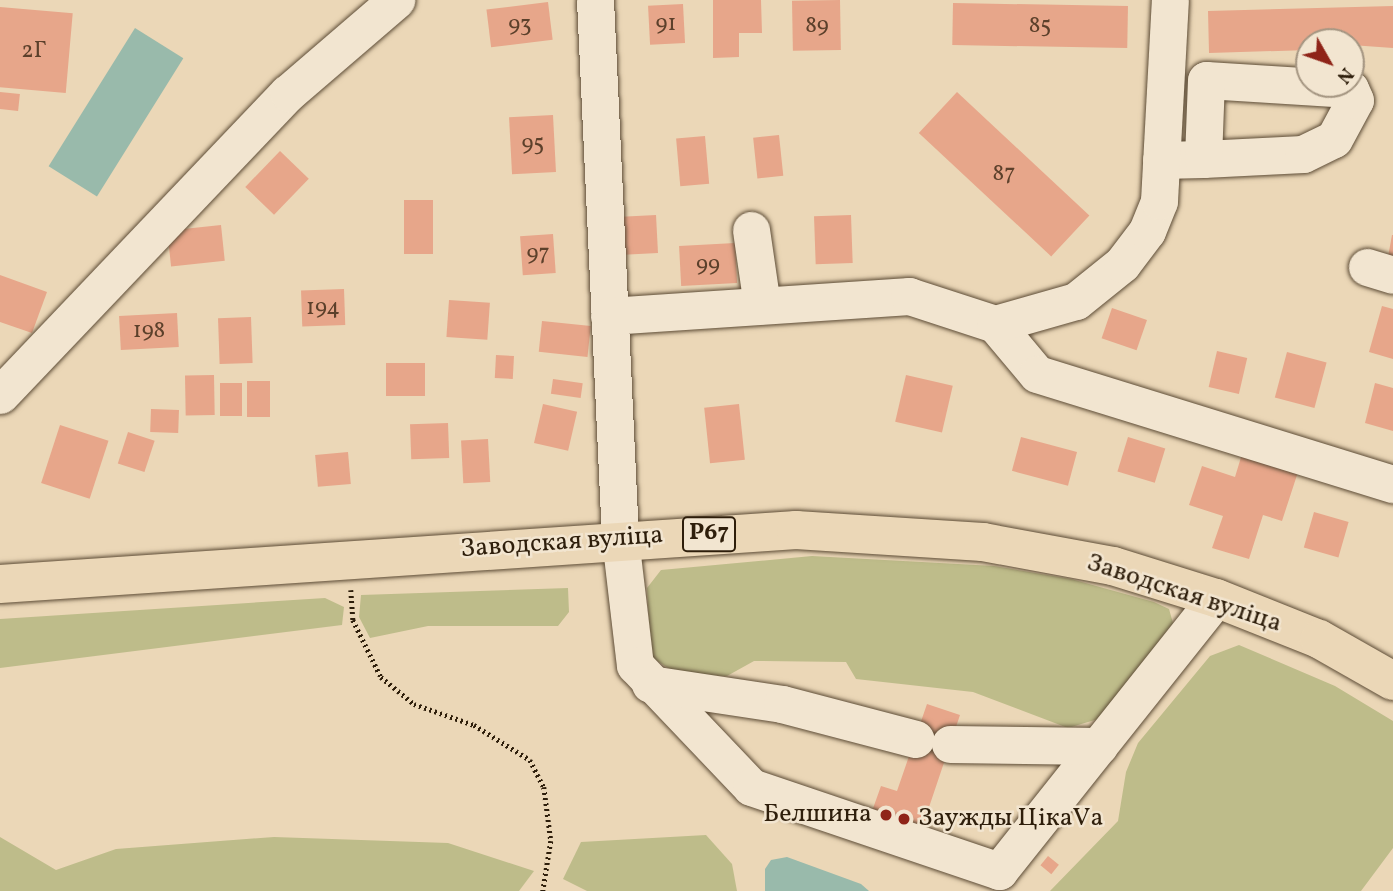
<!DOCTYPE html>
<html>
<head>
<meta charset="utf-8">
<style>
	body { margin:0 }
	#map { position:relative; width:1393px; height:891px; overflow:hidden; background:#ebd7b7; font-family:Vollkorn,serif }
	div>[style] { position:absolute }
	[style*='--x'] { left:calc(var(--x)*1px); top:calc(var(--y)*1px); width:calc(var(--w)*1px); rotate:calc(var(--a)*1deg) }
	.green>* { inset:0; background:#bebc8a }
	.water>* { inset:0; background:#99baab; transform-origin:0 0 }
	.building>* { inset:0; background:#e7a68a; transform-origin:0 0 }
	.path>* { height:4.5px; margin-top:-2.25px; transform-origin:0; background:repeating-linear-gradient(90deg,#2e1e0b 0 2px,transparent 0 5.5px) }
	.roads { filter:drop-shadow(0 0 2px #5d4c36) drop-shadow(0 0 2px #5d4c36) }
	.minor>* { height:37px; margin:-18.5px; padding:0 18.5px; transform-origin:18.5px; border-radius:18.5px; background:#f2e5d0 }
	.major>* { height:38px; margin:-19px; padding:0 19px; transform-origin:19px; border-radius:19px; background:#ebd7b7 }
	.dots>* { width:19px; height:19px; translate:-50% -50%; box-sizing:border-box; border:4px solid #f2e5d0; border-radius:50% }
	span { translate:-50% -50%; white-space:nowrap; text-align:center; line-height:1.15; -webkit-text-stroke:5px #f2e5d0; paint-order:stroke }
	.number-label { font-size:23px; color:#5c402b }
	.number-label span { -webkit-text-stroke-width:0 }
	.shield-label span { padding:2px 5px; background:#f2e5d0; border:2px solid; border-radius:5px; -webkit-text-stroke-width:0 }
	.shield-label { font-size:24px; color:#2e1e0b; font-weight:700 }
	.street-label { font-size:26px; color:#2e1e0b }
	.poi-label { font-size:26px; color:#2e1e0b }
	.right { translate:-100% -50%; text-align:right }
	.left { translate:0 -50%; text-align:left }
	.north { position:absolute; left:1295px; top:28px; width:70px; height:70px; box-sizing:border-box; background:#f2e5d0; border:2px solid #a49581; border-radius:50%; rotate:130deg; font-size:19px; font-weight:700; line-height:28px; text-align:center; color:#2e1e0b }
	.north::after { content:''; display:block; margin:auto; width:24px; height:32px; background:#8f2418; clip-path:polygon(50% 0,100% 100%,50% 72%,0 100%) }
</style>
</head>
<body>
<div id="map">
	<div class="green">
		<div style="clip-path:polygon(812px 556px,994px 566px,1071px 579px,1154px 602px,1169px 609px,1173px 623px,1098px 719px,1068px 728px,973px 692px,856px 679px,846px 662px,754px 661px,727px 676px,679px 675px,651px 657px,647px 588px,661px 570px)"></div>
		<div style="clip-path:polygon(568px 588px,569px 612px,558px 626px,428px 626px,370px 638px,359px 617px,361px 595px)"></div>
		<div style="clip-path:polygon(325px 598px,344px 607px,342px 625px,0 668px,0 619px)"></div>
		<div style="clip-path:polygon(1239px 645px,1335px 686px,1393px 721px,1393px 848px,1361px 891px,1050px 891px,1118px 821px,1126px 772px,1138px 743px,1210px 656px)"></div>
		<div style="clip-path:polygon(706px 835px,732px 864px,737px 891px,587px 891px,563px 879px,581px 842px)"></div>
		<div style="clip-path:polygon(0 837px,56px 870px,116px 849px,274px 837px,448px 843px,534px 871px,519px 891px,0 891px)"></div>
	</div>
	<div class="water">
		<div style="left:135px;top:28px;width:57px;height:163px;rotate:32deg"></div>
		<div style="clip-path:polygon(787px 857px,861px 884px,869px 891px,765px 891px,765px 869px,771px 860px)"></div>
	</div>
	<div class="building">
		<div style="clip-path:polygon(713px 0,761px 0,762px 33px,739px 33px,739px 57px,713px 58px)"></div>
		<div style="left:840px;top:0;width:50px;height:48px;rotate:89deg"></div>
		<div style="left:548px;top:2px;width:38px;height:62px;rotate:83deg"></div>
		<div style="left:953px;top:3px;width:175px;height:42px;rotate:1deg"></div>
		<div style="left:683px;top:4px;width:39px;height:35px;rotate:87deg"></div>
		<div style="clip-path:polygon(1393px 6px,1393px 48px,1309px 42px,1309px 50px,1209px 53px,1208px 11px)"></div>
		<div style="left:0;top:7px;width:73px;height:80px;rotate:5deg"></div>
		<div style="left:0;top:92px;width:20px;height:17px;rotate:6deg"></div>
		<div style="left:957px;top:92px;width:181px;height:56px;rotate:43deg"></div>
		<div style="left:553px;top:115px;width:57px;height:44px;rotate:87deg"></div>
		<div style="left:779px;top:135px;width:41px;height:26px;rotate:84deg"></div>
		<div style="left:705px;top:136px;width:48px;height:29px;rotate:85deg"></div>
		<div style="left:280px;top:151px;width:40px;height:50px;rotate:44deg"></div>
		<div style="left:404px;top:200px;width:29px;height:54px"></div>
		<div style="left:656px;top:215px;width:38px;height:39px;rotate:87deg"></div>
		<div style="left:851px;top:215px;width:48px;height:37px;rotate:88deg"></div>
		<div style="left:221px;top:225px;width:36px;height:54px;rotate:84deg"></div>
		<div style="left:553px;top:234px;width:39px;height:33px;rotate:86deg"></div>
		<div style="clip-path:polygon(1392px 235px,1393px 235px,1393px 258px,1388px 257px)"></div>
		<div style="left:735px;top:243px;width:40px;height:56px;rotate:87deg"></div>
		<div style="clip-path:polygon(0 275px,47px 292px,32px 333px,0 322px)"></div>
		<div style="left:344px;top:289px;width:36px;height:43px;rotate:88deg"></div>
		<div style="left:449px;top:300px;width:41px;height:37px;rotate:4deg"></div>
		<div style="clip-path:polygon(1382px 306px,1393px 309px,1393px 359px,1369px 352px)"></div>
		<div style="left:1112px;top:308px;width:37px;height:32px;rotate:19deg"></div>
		<div style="left:177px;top:313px;width:34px;height:58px;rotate:87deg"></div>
		<div style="left:251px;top:317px;width:46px;height:33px;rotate:88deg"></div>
		<div style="left:542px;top:321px;width:49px;height:31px;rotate:6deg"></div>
		<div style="left:1217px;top:351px;width:31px;height:37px;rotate:13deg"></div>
		<div style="left:1287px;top:352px;width:41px;height:47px;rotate:15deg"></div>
		<div style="left:496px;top:355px;width:18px;height:23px;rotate:3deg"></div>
		<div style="left:425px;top:363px;width:33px;height:39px;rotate:90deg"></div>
		<div style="left:214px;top:375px;width:40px;height:29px;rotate:89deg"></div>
		<div style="left:906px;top:375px;width:48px;height:48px;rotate:13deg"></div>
		<div style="left:553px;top:379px;width:30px;height:15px;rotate:8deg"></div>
		<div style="left:247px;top:381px;width:23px;height:36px"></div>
		<div style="left:220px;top:383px;width:22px;height:33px"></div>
		<div style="clip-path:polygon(1375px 383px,1393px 388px,1393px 431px,1365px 423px)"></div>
		<div style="left:543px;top:404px;width:35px;height:40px;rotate:13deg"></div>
		<div style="left:739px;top:404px;width:56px;height:35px;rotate:84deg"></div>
		<div style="left:151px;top:409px;width:28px;height:23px;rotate:2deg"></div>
		<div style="left:448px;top:423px;width:35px;height:38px;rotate:88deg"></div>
		<div style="left:60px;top:425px;width:51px;height:61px;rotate:18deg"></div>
		<div style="left:128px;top:432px;width:28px;height:33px;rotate:18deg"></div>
		<div style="left:1021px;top:437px;width:58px;height:35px;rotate:15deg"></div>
		<div style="left:1128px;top:437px;width:39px;height:36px;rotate:17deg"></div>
		<div style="left:488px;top:439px;width:43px;height:27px;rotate:87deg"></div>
		<div style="left:348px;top:452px;width:32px;height:33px;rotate:85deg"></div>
		<div style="clip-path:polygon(1242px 454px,1298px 472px,1282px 521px,1263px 515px,1249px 559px,1212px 548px,1223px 516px,1189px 505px,1202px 466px,1235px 477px)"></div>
		<div style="left:1314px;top:512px;width:36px;height:37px;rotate:16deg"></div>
		<div style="clip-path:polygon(927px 704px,960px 715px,921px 831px,871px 814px,881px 786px,897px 791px)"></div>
		<div style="left:1048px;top:856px;width:14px;height:12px;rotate:39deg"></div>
	</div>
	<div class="path">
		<div style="--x:351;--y:590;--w:30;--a:86"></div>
		<div style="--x:353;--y:620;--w:64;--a:63.8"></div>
		<div style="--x:381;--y:677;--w:43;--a:39.3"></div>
		<div style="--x:414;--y:704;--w:64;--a:19.3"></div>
		<div style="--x:474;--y:725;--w:66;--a:32"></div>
		<div style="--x:530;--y:760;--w:30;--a:63"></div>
		<div style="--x:544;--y:787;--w:54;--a:82.6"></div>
		<div style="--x:551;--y:841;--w:51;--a:99.1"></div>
	</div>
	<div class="roads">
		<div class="minor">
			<div style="--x:595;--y:0;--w:539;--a:87.34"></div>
			<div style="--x:620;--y:538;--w:128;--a:83.3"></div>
			<div style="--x:635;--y:665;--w:168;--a:46.4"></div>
			<div style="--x:751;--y:787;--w:262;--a:18.7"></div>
			<div style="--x:999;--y:871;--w:349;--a:-51.5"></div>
			<div style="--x:1161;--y:160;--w:42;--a:-1.4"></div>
			<div style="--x:1203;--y:159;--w:100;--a:-2.9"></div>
			<div style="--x:1303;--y:154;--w:34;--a:-26"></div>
			<div style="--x:1334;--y:139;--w:44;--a:-61.7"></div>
			<div style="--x:1355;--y:100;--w:12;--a:-114"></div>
			<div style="--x:1350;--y:89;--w:144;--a:-176.4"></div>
			<div style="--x:1206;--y:80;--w:79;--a:92.2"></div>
			<div style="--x:751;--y:230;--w:76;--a:81.7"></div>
			<div style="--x:1367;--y:267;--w:27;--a:17"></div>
			<div style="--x:609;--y:316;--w:301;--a:-3.8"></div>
			<div style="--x:909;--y:296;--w:90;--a:18"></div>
			<div style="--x:995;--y:324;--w:65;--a:50"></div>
			<div style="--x:1037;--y:374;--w:373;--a:17.2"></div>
			<div style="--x:995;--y:324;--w:84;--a:-15.9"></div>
			<div style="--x:1076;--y:301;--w:59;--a:-38.8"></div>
			<div style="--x:1122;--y:264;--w:41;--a:-52.9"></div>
			<div style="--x:1147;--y:231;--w:32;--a:-68"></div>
			<div style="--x:1159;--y:201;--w:201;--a:-86.9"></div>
			<div style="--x:0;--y:395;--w:417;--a:-46.4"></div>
			<div style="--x:288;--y:93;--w:143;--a:-40.7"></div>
			<div style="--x:650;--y:684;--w:134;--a:8.6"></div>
			<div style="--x:782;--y:704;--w:138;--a:14.7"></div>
			<div style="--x:950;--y:744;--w:149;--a:0.8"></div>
		</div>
		<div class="major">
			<div style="--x:0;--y:584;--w:798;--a:-3.88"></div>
			<div style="--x:796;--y:530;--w:187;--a:3.7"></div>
			<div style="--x:983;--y:542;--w:132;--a:10.5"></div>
			<div style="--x:1113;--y:566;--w:108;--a:17.3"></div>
			<div style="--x:1216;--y:598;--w:111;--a:21.7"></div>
			<div style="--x:1319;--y:639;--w:85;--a:29.6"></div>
		</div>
	</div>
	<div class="dots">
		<div style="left:886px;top:815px;background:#8f2418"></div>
		<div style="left:904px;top:819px;background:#8f2418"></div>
	</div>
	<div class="number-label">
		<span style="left:666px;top:24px">91</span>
		<span style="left:520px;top:25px">93</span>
		<span style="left:817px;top:26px">89</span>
		<span style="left:1040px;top:26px">85</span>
		<span style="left:34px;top:51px">2Г</span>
		<span style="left:533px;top:144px">95</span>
		<span style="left:1004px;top:174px">87</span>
		<span style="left:538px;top:254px">97</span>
		<span style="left:708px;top:265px">99</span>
		<span style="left:323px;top:308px">194</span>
		<span style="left:149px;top:331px">198</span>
	</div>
	<div class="shield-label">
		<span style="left:709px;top:534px">Р67</span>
	</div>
	<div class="street-label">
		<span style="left:562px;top:543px;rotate:-4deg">Заводская вуліца</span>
		<span style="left:1184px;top:594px;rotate:18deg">Заводская вуліца</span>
	</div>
	<div class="poi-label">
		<span class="right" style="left:872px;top:815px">Белшина</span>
		<span class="left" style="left:918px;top:819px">Заужды ЦікаVа</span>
	</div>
	<div class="north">N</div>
</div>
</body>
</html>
